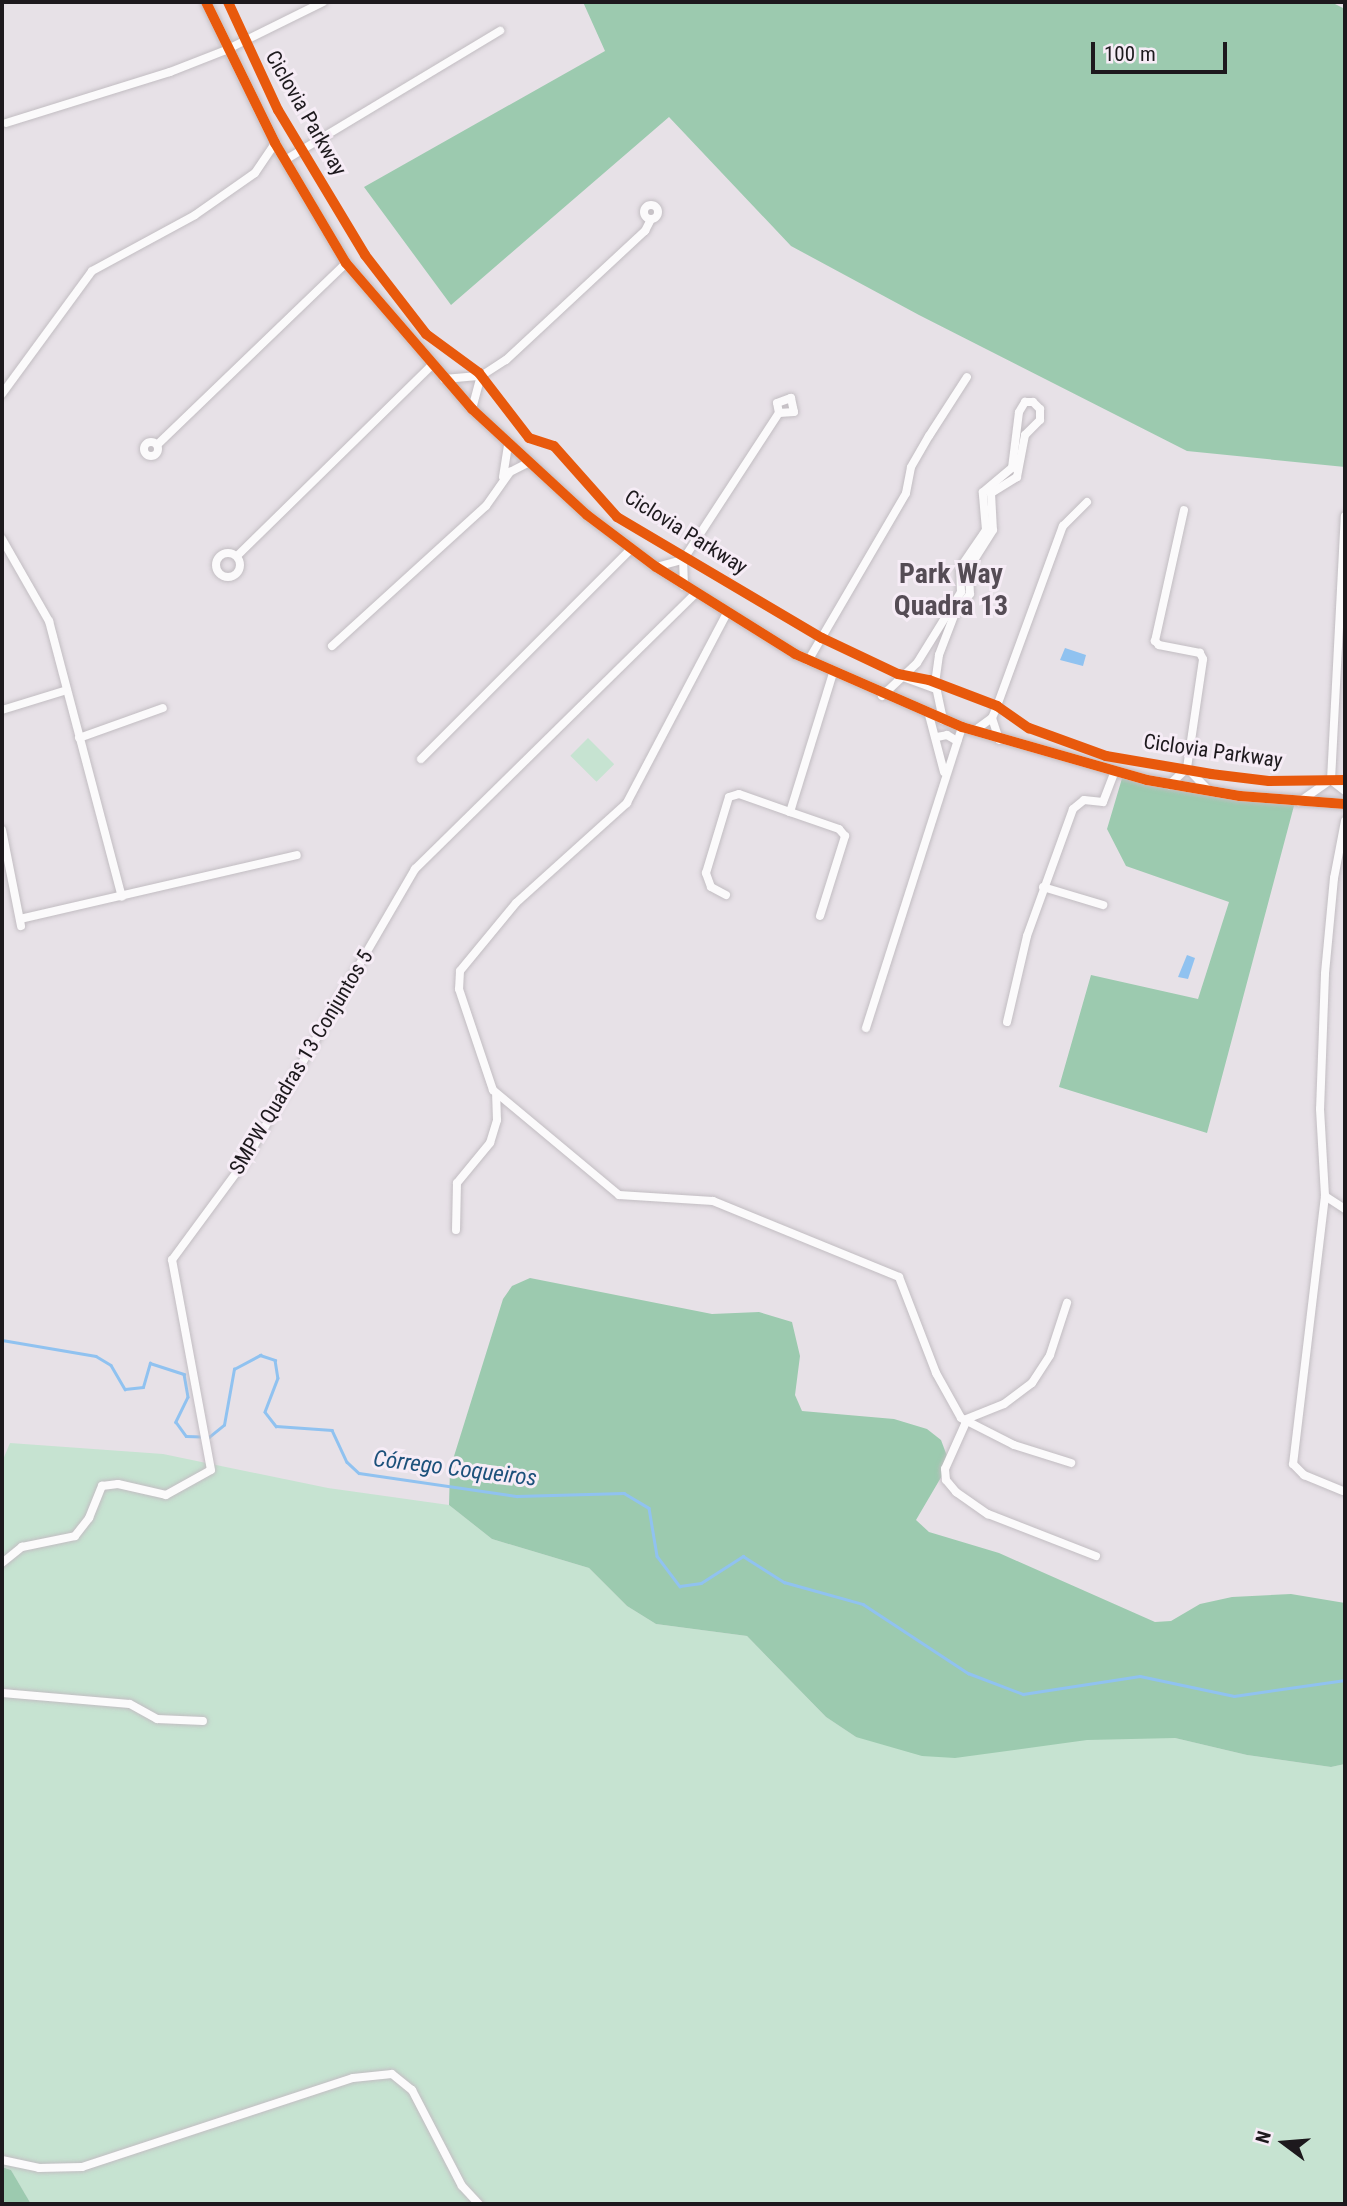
<!DOCTYPE html>
<html>
<head>
<meta charset="utf-8">
<style>
	body { margin:0 }
	#map { position:relative; width:1347px; height:2206px; overflow:hidden; background:#e7e1e7; font-family:"Roboto Condensed",sans-serif }
	div>[style] { position:absolute }
	[style*='--x'] { left:calc(var(--x)*1px); top:calc(var(--y)*1px); width:calc(var(--w)*1px); rotate:calc(var(--a)*1deg) }
	.green>* { inset:0; background:#c6e3d1; transform-origin:0 0 }
	.forest>* { inset:0; background:#9ccaaf }
	.water>* { inset:0; background:#90c2f0 }
	.stream>* { height:2.5px; margin:-1.25px; padding:0 1.25px; transform-origin:1.25px; border-radius:1.25px; background:#90c2f0 }
	.roads { filter:drop-shadow(0 0 2px #c2bdc2) drop-shadow(0 0 2px #c2bdc2) }
	.minor>* { height:8px; margin:-4px; padding:0 4px; transform-origin:4px; border-radius:4px; background:#fbfafb }
	.minor>.ring { margin:-4px; padding:0; box-sizing:content-box; background:none; border:8px solid #fbfafb; border-radius:50% }
	.tertiary>* { height:10px; margin:-5px; padding:0 5px; transform-origin:5px; border-radius:5px; background:#fbfafb }
	.cycleway>* { height:10px; margin:-5px; padding:0 5px; transform-origin:5px; border-radius:5px; background:#e8590c }
	span { translate:-50% -50%; white-space:nowrap; text-align:center; line-height:1.15; -webkit-text-stroke:6px #f6ecf6; paint-order:stroke }
	.street-label { font-size:21px; color:#1d191d }
	.water-label { font-size:23px; color:#1c517b; font-style:italic }
	.district-label { font-size:28px; color:#554c55; font-weight:700 }
	.frame { position:absolute; inset:0; border:4px solid #1d191d; pointer-events:none }
	.north { position:absolute; left:1249px; top:2108px; width:70px; height:70px; -webkit-text-stroke:5px #f6ecf6; paint-order:stroke; rotate:286deg; font-size:19px; font-weight:700; line-height:28px; text-align:center; color:#1d191d }
	.north::after { content:''; display:block; margin:auto; width:24px; height:32px; background:#1d191d; clip-path:polygon(50% 0,100% 100%,50% 72%,0 100%) }
	.scale { position:absolute; left:1091px; top:42px; width:136px; height:32px; box-sizing:border-box; border:4px solid #1d191d; border-top:0; padding-left:9px; font-size:21px; line-height:24px; white-space:nowrap; color:#1d191d; -webkit-text-stroke:5px #f6ecf6; paint-order:stroke }
</style>
</head>
<body>
<div id="map">
	<div class="green">
		<div style="left:588px;top:738px;width:37px;height:25px;rotate:45deg"></div>
		<div style="clip-path:polygon(10px 1443px,163px 1454px,328px 1488px,449px 1505px,492px 1539px,589px 1568px,627px 1606px,656px 1624px,747px 1636px,826px 1717px,856px 1737px,1175px 1738px,1247px 1755px,1331px 1767px,1345px 1764px,1345px 2204px,31px 2204px,11px 2170px,2px 2167px,2px 1462px)"></div>
	</div>
	<div class="forest">
		<div style="clip-path:polygon(583px 2px,1331px 2px,1345px 9px,1345px 467px,1187px 451px,919px 315px,791px 246px,669px 117px,451px 305px,364px 187px,605px 51px)"></div>
		<div style="clip-path:polygon(1123px 775px,1295px 802px,1207px 1133px,1059px 1087px,1091px 975px,1198px 999px,1229px 902px,1126px 866px,1107px 829px)"></div>
		<div style="clip-path:polygon(530px 1278px,712px 1314px,759px 1312px,792px 1322px,800px 1356px,795px 1395px,802px 1411px,894px 1419px,927px 1429px,941px 1440px,947px 1456px,943px 1474px,916px 1520px,929px 1532px,999px 1553px,1155px 1622px,1171px 1621px,1200px 1604px,1232px 1597px,1291px 1594px,1345px 1603px,1345px 1764px,1331px 1767px,1247px 1755px,1175px 1738px,1087px 1740px,955px 1758px,922px 1756px,856px 1737px,826px 1717px,747px 1636px,656px 1624px,627px 1606px,589px 1568px,492px 1539px,449px 1505px,450px 1469px,503px 1299px,512px 1286px)"></div>
		<div style="clip-path:polygon(2px 2167px,11px 2170px,31px 2204px,2px 2204px)"></div>
	</div>
	<div class="water">
		<div style="clip-path:polygon(1065px 648px,1086px 655px,1083px 666px,1060px 660px)"></div>
		<div style="clip-path:polygon(1187px 955px,1195px 958px,1188px 979px,1178px 977px)"></div>
	</div>
	<div class="stream">
		<div style="--x:2;--y:1340;--w:95;--a:9.7"></div>
		<div style="--x:96;--y:1356;--w:17;--a:31"></div>
		<div style="--x:111;--y:1365;--w:28;--a:60"></div>
		<div style="--x:125;--y:1389;--w:18;--a:-6"></div>
		<div style="--x:143;--y:1387;--w:25;--a:-74"></div>
		<div style="--x:150;--y:1363;--w:36;--a:18"></div>
		<div style="--x:184;--y:1374;--w:23;--a:80"></div>
		<div style="--x:188;--y:1397;--w:28;--a:116"></div>
		<div style="--x:176;--y:1422;--w:17;--a:54"></div>
		<div style="--x:186;--y:1436;--w:23;--a:2"></div>
		<div style="--x:209;--y:1437;--w:19;--a:-39"></div>
		<div style="--x:224;--y:1425;--w:57;--a:-79.9"></div>
		<div style="--x:234;--y:1369;--w:30;--a:-28"></div>
		<div style="--x:260;--y:1355;--w:16;--a:18"></div>
		<div style="--x:275;--y:1360;--w:18;--a:81"></div>
		<div style="--x:278;--y:1378;--w:36;--a:111"></div>
		<div style="--x:265;--y:1412;--w:18;--a:52"></div>
		<div style="--x:276;--y:1426;--w:56;--a:4.1"></div>
		<div style="--x:332;--y:1430;--w:35;--a:65"></div>
		<div style="--x:347;--y:1462;--w:16;--a:43"></div>
		<div style="--x:359;--y:1473;--w:160;--a:8.3"></div>
		<div style="--x:517;--y:1496;--w:107;--a:-1.6"></div>
		<div style="--x:624;--y:1493;--w:29;--a:31"></div>
		<div style="--x:649;--y:1508;--w:49;--a:80.5"></div>
		<div style="--x:657;--y:1556;--w:38;--a:53"></div>
		<div style="--x:680;--y:1586;--w:21;--a:-8"></div>
		<div style="--x:701;--y:1583;--w:50;--a:-32.7"></div>
		<div style="--x:743;--y:1556;--w:49;--a:32.4"></div>
		<div style="--x:784;--y:1582;--w:82;--a:15.6"></div>
		<div style="--x:863;--y:1604;--w:126;--a:33.3"></div>
		<div style="--x:968;--y:1673;--w:59;--a:20.9"></div>
		<div style="--x:1023;--y:1694;--w:118;--a:-8.7"></div>
		<div style="--x:1140;--y:1676;--w:96;--a:12"></div>
		<div style="--x:1234;--y:1696;--w:112;--a:-8.2"></div>
	</div>
	<div class="roads">
		<div class="minor">
			<div style="--x:6;--y:123;--w:172;--a:-17.3"></div>
			<div style="--x:170;--y:72;--w:60;--a:-21.4"></div>
			<div style="--x:226;--y:50;--w:108;--a:-26.3"></div>
			<div style="--x:285;--y:160;--w:251;--a:-31"></div>
			<div class="ring" style="left:644px;top:205px;width:6px;height:6px"></div>
			<div style="--x:444;--y:379;--w:37;--a:-5"></div>
			<div style="--x:481;--y:376;--w:30;--a:-33"></div>
			<div style="--x:506;--y:360;--w:190;--a:-42.9"></div>
			<div style="--x:645;--y:231;--w:13;--a:-63"></div>
			<div style="--x:2;--y:394;--w:152;--a:-53.8"></div>
			<div style="--x:92;--y:271;--w:117;--a:-28.5"></div>
			<div style="--x:195;--y:215;--w:73;--a:-35"></div>
			<div style="--x:255;--y:173;--w:36;--a:-56"></div>
			<div style="--x:472;--y:409;--w:34;--a:-75"></div>
			<div class="ring" style="left:144px;top:442px;width:6px;height:6px"></div>
			<div style="--x:157;--y:445;--w:262;--a:-43.9"></div>
			<div style="--x:503;--y:477;--w:33;--a:-81"></div>
			<div style="--x:2;--y:539;--w:95;--a:60.2"></div>
			<div style="--x:49;--y:621;--w:285;--a:75.2"></div>
			<div class="ring" style="left:216px;top:553px;width:16px;height:16px"></div>
			<div style="--x:237;--y:556;--w:272;--a:-44.4"></div>
			<div style="--x:656;--y:567;--w:28;--a:-15"></div>
			<div style="--x:684;--y:586;--w:26;--a:-92"></div>
			<div style="--x:683;--y:560;--w:176;--a:-56.9"></div>
			<div style="--x:779;--y:413;--w:10;--a:-101"></div>
			<div style="--x:777;--y:403;--w:15;--a:-20"></div>
			<div style="--x:791;--y:398;--w:14;--a:78"></div>
			<div style="--x:794;--y:412;--w:15;--a:176"></div>
			<div style="--x:727;--y:613;--w:215;--a:117.8"></div>
			<div style="--x:627;--y:803;--w:149;--a:138"></div>
			<div style="--x:516;--y:903;--w:88;--a:129.5"></div>
			<div style="--x:460;--y:971;--w:18;--a:93"></div>
			<div style="--x:459;--y:989;--w:107;--a:71.4"></div>
			<div style="--x:493;--y:1090;--w:164;--a:39.8"></div>
			<div style="--x:619;--y:1195;--w:94;--a:3.7"></div>
			<div style="--x:713;--y:1201;--w:201;--a:22.2"></div>
			<div style="--x:899;--y:1277;--w:103;--a:68.9"></div>
			<div style="--x:936;--y:1373;--w:51;--a:60.9"></div>
			<div style="--x:961;--y:1418;--w:59;--a:27"></div>
			<div style="--x:1014;--y:1445;--w:60;--a:17.5"></div>
			<div style="--x:332;--y:646;--w:208;--a:-42.3"></div>
			<div style="--x:486;--y:506;--w:42;--a:-54.8"></div>
			<div style="--x:510;--y:472;--w:20;--a:-27"></div>
			<div style="--x:808;--y:661;--w:194;--a:-59.7"></div>
			<div style="--x:906;--y:493;--w:26;--a:-79"></div>
			<div style="--x:911;--y:467;--w:36;--a:-60"></div>
			<div style="--x:929;--y:436;--w:70;--a:-57.2"></div>
			<div style="--x:903;--y:677;--w:35;--a:20"></div>
			<div style="--x:882;--y:696;--w:48;--a:-43.3"></div>
			<div style="--x:917;--y:663;--w:84;--a:-58.2"></div>
			<div style="--x:961;--y:592;--w:24;--a:-92"></div>
			<div style="--x:960;--y:568;--w:46;--a:-55.6"></div>
			<div style="--x:986;--y:530;--w:38;--a:-95"></div>
			<div style="--x:983;--y:492;--w:38;--a:-40"></div>
			<div style="--x:1012;--y:468;--w:56;--a:-82.9"></div>
			<div style="--x:1019;--y:412;--w:12;--a:-59"></div>
			<div style="--x:1025;--y:402;--w:8;--a:0"></div>
			<div style="--x:1033;--y:402;--w:10;--a:45"></div>
			<div style="--x:1040;--y:409;--w:11;--a:90"></div>
			<div style="--x:1040;--y:420;--w:21;--a:135"></div>
			<div style="--x:1025;--y:435;--w:43;--a:100.8"></div>
			<div style="--x:1017;--y:477;--w:31;--a:148"></div>
			<div style="--x:991;--y:493;--w:37;--a:87"></div>
			<div style="--x:993;--y:530;--w:45;--a:122.3"></div>
			<div style="--x:969;--y:568;--w:26;--a:88"></div>
			<div style="--x:970;--y:594;--w:24;--a:128"></div>
			<div style="--x:955;--y:613;--w:45;--a:110.9"></div>
			<div style="--x:939;--y:655;--w:27;--a:98"></div>
			<div style="--x:935;--y:682;--w:39;--a:78"></div>
			<div style="--x:2;--y:710;--w:68;--a:-17.1"></div>
			<div style="--x:929;--y:715;--w:59;--a:75.3"></div>
			<div style="--x:992;--y:718;--w:23;--a:72"></div>
			<div style="--x:974;--y:731;--w:22;--a:-36"></div>
			<div style="--x:992;--y:718;--w:13;--a:-67"></div>
			<div style="--x:997;--y:706;--w:192;--a:-69.9"></div>
			<div style="--x:1063;--y:526;--w:34;--a:-45"></div>
			<div style="--x:937;--y:737;--w:10;--a:-11"></div>
			<div style="--x:947;--y:735;--w:12;--a:31"></div>
			<div style="--x:79;--y:738;--w:89;--a:-19.7"></div>
			<div style="--x:421;--y:759;--w:297;--a:-45"></div>
			<div style="--x:1187;--y:768;--w:32;--a:46"></div>
			<div style="--x:1331;--y:780;--w:264;--a:-87"></div>
			<div style="--x:1331;--y:780;--w:18;--a:38"></div>
			<div style="--x:1169;--y:785;--w:25;--a:-43"></div>
			<div style="--x:1187;--y:768;--w:110;--a:-81.6"></div>
			<div style="--x:1203;--y:659;--w:7;--a:-117"></div>
			<div style="--x:1200;--y:653;--w:42;--a:-169"></div>
			<div style="--x:1159;--y:645;--w:6;--a:-135"></div>
			<div style="--x:1155;--y:641;--w:134;--a:-77.5"></div>
			<div style="--x:1299;--y:802;--w:39;--a:-35"></div>
			<div style="--x:1345;--y:821;--w:58;--a:100.9"></div>
			<div style="--x:1334;--y:878;--w:96;--a:95.4"></div>
			<div style="--x:1325;--y:974;--w:135;--a:92.1"></div>
			<div style="--x:1320;--y:1109;--w:87;--a:86.7"></div>
			<div style="--x:1325;--y:1196;--w:24;--a:33"></div>
			<div style="--x:2;--y:830;--w:98;--a:78.8"></div>
			<div style="--x:1043;--y:887;--w:63;--a:16.7"></div>
			<div style="--x:726;--y:895;--w:17;--a:-152"></div>
			<div style="--x:711;--y:887;--w:15;--a:-110"></div>
			<div style="--x:706;--y:873;--w:79;--a:-73.2"></div>
			<div style="--x:729;--y:797;--w:10;--a:-17"></div>
			<div style="--x:739;--y:794;--w:54;--a:19.4"></div>
			<div style="--x:820;--y:916;--w:84;--a:-72.6"></div>
			<div style="--x:845;--y:836;--w:9;--a:-131"></div>
			<div style="--x:839;--y:829;--w:52;--a:-160.9"></div>
			<div style="--x:790;--y:812;--w:145;--a:-72.8"></div>
			<div style="--x:20;--y:919;--w:284;--a:-13"></div>
			<div style="--x:1007;--y:1022;--w:88;--a:-76.9"></div>
			<div style="--x:1027;--y:936;--w:135;--a:-70.1"></div>
			<div style="--x:1073;--y:809;--w:14;--a:-39"></div>
			<div style="--x:1084;--y:800;--w:19;--a:6"></div>
			<div style="--x:1103;--y:802;--w:31;--a:-69"></div>
			<div style="--x:866;--y:1028;--w:316;--a:-72.3"></div>
			<div style="--x:1325;--y:1196;--w:270;--a:96.8"></div>
			<div style="--x:1293;--y:1464;--w:16;--a:45"></div>
			<div style="--x:1304;--y:1475;--w:42;--a:22.3"></div>
			<div style="--x:456;--y:1230;--w:47;--a:-88.8"></div>
			<div style="--x:457;--y:1183;--w:52;--a:-50.5"></div>
			<div style="--x:490;--y:1143;--w:24;--a:-73"></div>
			<div style="--x:497;--y:1120;--w:25;--a:-92"></div>
			<div style="--x:964;--y:1420;--w:43;--a:-21.8"></div>
			<div style="--x:1004;--y:1404;--w:35;--a:-37"></div>
			<div style="--x:1032;--y:1383;--w:33;--a:-57"></div>
			<div style="--x:1050;--y:1355;--w:55;--a:-71.9"></div>
			<div style="--x:966;--y:1422;--w:51;--a:114.1"></div>
			<div style="--x:945;--y:1469;--w:11;--a:85"></div>
			<div style="--x:946;--y:1480;--w:16;--a:50"></div>
			<div style="--x:956;--y:1492;--w:39;--a:35"></div>
			<div style="--x:988;--y:1514;--w:116;--a:21.3"></div>
			<div style="--x:2;--y:1563;--w:26;--a:-39"></div>
			<div style="--x:22;--y:1547;--w:54;--a:-11.7"></div>
			<div style="--x:75;--y:1536;--w:23;--a:-52"></div>
			<div style="--x:89;--y:1518;--w:35;--a:-68"></div>
			<div style="--x:102;--y:1486;--w:16;--a:-7"></div>
			<div style="--x:118;--y:1484;--w:49;--a:12.9"></div>
			<div style="--x:166;--y:1495;--w:51;--a:-29.1"></div>
			<div style="--x:211;--y:1470;--w:214;--a:-100.5"></div>
			<div style="--x:172;--y:1260;--w:123;--a:-53.6"></div>
			<div style="--x:245;--y:1161;--w:338;--a:-59.8"></div>
			<div style="--x:415;--y:869;--w:394;--a:-44.5"></div>
			<div style="--x:2;--y:1693;--w:128;--a:4.9"></div>
			<div style="--x:130;--y:1704;--w:31;--a:29"></div>
			<div style="--x:157;--y:1719;--w:46;--a:2.5"></div>
			<div style="--x:2;--y:2160;--w:38;--a:12"></div>
			<div style="--x:39;--y:2168;--w:43;--a:-1.3"></div>
			<div style="--x:82;--y:2167;--w:285;--a:-18.2"></div>
			<div style="--x:353;--y:2078;--w:39;--a:-6"></div>
			<div style="--x:392;--y:2074;--w:26;--a:39"></div>
			<div style="--x:412;--y:2090;--w:108;--a:62.5"></div>
			<div style="--x:462;--y:2186;--w:25;--a:47"></div>
		</div>
		<div class="tertiary">
			<div style="--x:206;--y:2;--w:157;--a:63.9"></div>
			<div style="--x:275;--y:143;--w:139;--a:59.4"></div>
			<div style="--x:346;--y:263;--w:193;--a:49.2"></div>
			<div style="--x:472;--y:409;--w:156;--a:42.7"></div>
			<div style="--x:587;--y:515;--w:86;--a:37"></div>
			<div style="--x:656;--y:567;--w:164;--a:32"></div>
			<div style="--x:795;--y:654;--w:182;--a:23.6"></div>
			<div style="--x:962;--y:727;--w:192;--a:16"></div>
			<div style="--x:1147;--y:780;--w:94;--a:9.8"></div>
			<div style="--x:1240;--y:796;--w:105;--a:4.4"></div>
		</div>
	</div>
	<div class="cycleway">
		<div style="--x:206;--y:2;--w:157;--a:63.9"></div>
		<div style="--x:275;--y:143;--w:139;--a:59.4"></div>
		<div style="--x:346;--y:263;--w:193;--a:49.2"></div>
		<div style="--x:472;--y:409;--w:156;--a:42.7"></div>
		<div style="--x:587;--y:515;--w:86;--a:37"></div>
		<div style="--x:656;--y:567;--w:164;--a:32"></div>
		<div style="--x:795;--y:654;--w:182;--a:23.6"></div>
		<div style="--x:962;--y:727;--w:192;--a:16"></div>
		<div style="--x:1147;--y:780;--w:94;--a:9.8"></div>
		<div style="--x:1240;--y:796;--w:105;--a:4.4"></div>
		<div style="--x:228;--y:2;--w:119;--a:65.2"></div>
		<div style="--x:278;--y:110;--w:169;--a:59"></div>
		<div style="--x:365;--y:255;--w:100;--a:52.3"></div>
		<div style="--x:426;--y:334;--w:66;--a:36.3"></div>
		<div style="--x:479;--y:373;--w:82;--a:52.4"></div>
		<div style="--x:529;--y:438;--w:26;--a:18"></div>
		<div style="--x:554;--y:446;--w:95;--a:48.4"></div>
		<div style="--x:617;--y:517;--w:238;--a:30.6"></div>
		<div style="--x:822;--y:638;--w:84;--a:25.3"></div>
		<div style="--x:898;--y:674;--w:32;--a:11"></div>
		<div style="--x:929;--y:680;--w:73;--a:20.9"></div>
		<div style="--x:997;--y:706;--w:39;--a:35"></div>
		<div style="--x:1029;--y:728;--w:82;--a:20"></div>
		<div style="--x:1106;--y:756;--w:107;--a:9.7"></div>
		<div style="--x:1211;--y:774;--w:58;--a:6.9"></div>
		<div style="--x:1269;--y:781;--w:76;--a:-0.8"></div>
	</div>
	<div class="street-label">
		<span style="left:306px;top:113px;rotate:60deg">Ciclovia Parkway</span>
		<span style="left:686px;top:532px;rotate:32deg">Ciclovia Parkway</span>
		<span style="left:1213px;top:751px;rotate:8deg">Ciclovia Parkway</span>
		<span style="left:301px;top:1062px;rotate:-59deg">SMPW Quadras 13 Conjuntos 5</span>
	</div>
	<div class="water-label">
		<span style="left:455px;top:1469px;rotate:7deg">Córrego Coqueiros</span>
	</div>
	<div class="district-label">
		<span style="left:951px;top:590px">Park Way<br>Quadra 13</span>
	</div>
	<div class="frame"></div>
	<div class="north">N</div>
	<div class="scale">100 m</div>
</div>
</body>
</html>
